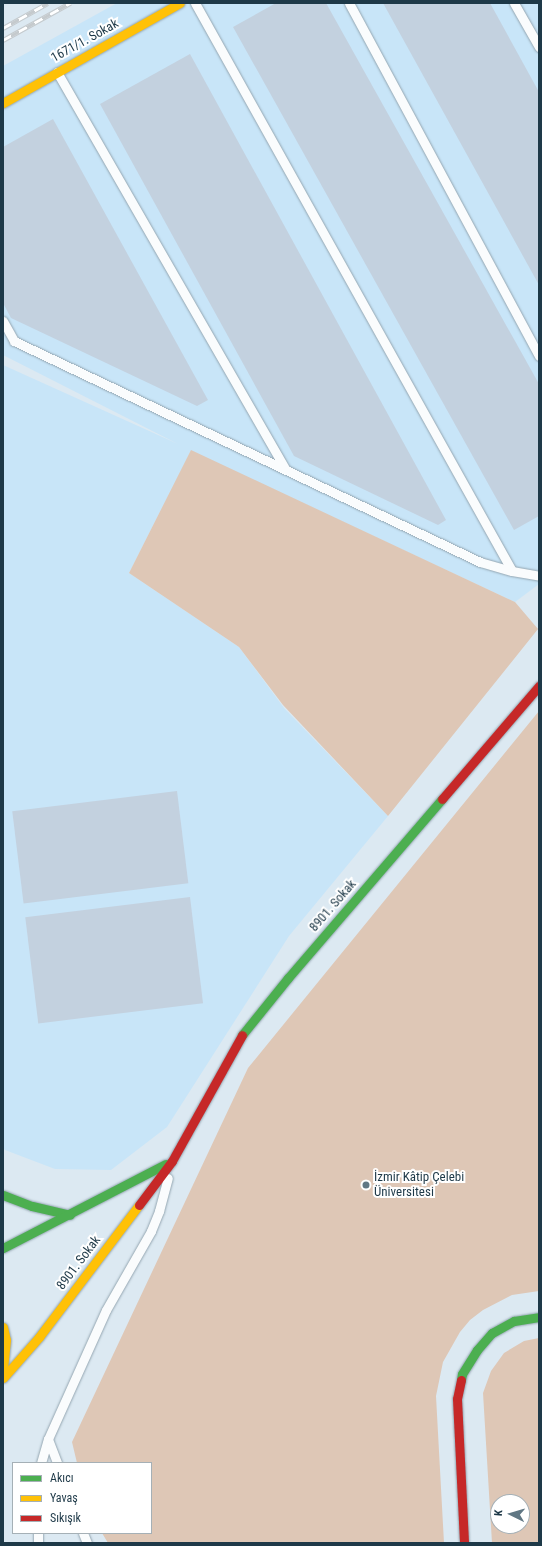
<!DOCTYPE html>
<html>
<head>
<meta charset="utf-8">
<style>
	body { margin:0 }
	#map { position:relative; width:542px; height:1546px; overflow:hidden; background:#dce9f2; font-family:"Roboto Condensed",sans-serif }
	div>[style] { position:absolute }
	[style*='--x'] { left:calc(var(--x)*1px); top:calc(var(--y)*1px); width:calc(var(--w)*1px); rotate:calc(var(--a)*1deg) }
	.built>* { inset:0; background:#c8e5f8 }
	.green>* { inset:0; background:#dec7b6 }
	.building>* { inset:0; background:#c3d1df; transform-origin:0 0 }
	.roads { filter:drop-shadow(0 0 1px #94a6b1) drop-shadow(0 0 1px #94a6b1) }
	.lane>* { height:9px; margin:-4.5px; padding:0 4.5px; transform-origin:4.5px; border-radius:4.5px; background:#fafcfd }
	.fast>* { height:9px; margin:-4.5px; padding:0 4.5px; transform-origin:4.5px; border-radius:4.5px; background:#4caf50 }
	.slow>* { height:9px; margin:-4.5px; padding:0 4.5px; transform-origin:4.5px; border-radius:4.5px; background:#ffc107 }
	.jam>* { height:9px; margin:-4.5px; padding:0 4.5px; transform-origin:4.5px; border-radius:4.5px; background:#c62828 }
	.rail>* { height:4.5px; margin-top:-2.25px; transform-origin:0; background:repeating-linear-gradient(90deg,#fff 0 9px,#c5cacd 0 18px); box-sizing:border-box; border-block:1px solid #c5cacd }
	.dots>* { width:11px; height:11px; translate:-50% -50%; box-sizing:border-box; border:2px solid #fff; border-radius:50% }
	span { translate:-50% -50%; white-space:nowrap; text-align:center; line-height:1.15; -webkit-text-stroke:4px #fff; paint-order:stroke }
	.street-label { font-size:13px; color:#1e3948 }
	.poi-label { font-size:13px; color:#1e3948 }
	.left { translate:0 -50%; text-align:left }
	.frame { position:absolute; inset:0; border:4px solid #1e3948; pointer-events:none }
	.legend { position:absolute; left:12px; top:1462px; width:140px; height:72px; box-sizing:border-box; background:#fff; border:1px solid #a5b0b6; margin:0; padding:5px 7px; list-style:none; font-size:12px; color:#1e3948 }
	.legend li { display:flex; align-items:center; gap:8px; height:20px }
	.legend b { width:20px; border:1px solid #a5b0b6 }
	.north { position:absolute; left:490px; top:1494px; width:40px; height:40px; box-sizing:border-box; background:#fff; border:1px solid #a5b0b6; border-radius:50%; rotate:275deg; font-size:11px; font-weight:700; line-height:16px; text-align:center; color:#1e3948 }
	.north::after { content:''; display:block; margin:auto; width:14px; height:18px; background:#607784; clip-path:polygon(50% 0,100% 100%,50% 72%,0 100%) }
</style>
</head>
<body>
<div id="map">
	<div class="built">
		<div style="clip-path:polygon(117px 3px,539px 3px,539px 584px,515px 602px,191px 451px,129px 573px,239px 647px,284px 708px,388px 816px,289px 936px,167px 1127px,111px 1170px,55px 1169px,5px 1150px,3px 1148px,3px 365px,178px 444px,3px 355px,3px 66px)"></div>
	</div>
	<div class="green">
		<div style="clip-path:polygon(191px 450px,515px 602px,538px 629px,388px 816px,283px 705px,239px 647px,129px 573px)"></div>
		<div style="clip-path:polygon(539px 711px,539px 1291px,512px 1295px,483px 1310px,470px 1320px,460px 1332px,443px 1362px,436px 1396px,444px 1543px,108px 1543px,102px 1533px,151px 1533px,151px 1463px,77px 1463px,72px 1442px,248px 1068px)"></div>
		<div style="clip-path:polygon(evenodd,539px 1338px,539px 1543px,492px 1543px,483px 1393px,491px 1371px,504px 1353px,524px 1341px,539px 1338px,498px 1502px,522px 1502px,522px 1526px,498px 1526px,498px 1502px)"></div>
	</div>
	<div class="building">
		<div style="clip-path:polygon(276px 3px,326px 3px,539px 384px,539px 516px,514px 530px,233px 27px)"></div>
		<div style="clip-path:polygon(383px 3px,490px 3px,539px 92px,539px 285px)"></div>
		<div style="clip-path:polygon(190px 54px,446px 520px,438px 525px,294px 456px,100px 104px)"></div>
		<div style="clip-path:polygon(53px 119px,208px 400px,197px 406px,11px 318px,3px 303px,3px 147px)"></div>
		<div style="left:177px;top:791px;width:93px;height:166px;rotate:83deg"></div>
		<div style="left:190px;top:897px;width:107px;height:166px;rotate:83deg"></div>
	</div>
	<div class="roads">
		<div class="lane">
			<div style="--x:195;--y:3;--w:650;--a:60.83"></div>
			<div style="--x:349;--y:3;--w:401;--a:61.7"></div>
			<div style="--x:514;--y:3;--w:51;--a:60.4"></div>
			<div style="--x:57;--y:72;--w:458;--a:60.1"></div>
			<div style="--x:3;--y:321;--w:23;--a:61"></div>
			<div style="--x:14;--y:341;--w:516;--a:25.37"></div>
			<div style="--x:480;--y:562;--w:33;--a:16"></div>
			<div style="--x:512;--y:571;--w:27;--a:10"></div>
			<div style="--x:48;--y:1439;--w:26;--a:69"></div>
			<div style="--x:41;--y:1463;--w:25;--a:-74"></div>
			<div style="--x:48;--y:1439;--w:141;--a:-65.8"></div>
			<div style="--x:106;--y:1310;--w:91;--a:-60.3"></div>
			<div style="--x:151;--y:1231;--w:22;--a:-68"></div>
			<div style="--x:159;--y:1211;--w:34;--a:-75"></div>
			<div style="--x:38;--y:1533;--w:10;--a:90"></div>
			<div style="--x:83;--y:1533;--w:11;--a:68"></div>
		</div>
		<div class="fast">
			<div style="--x:242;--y:1035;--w:73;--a:-51.1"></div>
			<div style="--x:288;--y:978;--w:236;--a:-49.3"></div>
			<div style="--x:3;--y:1195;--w:31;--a:21"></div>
			<div style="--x:32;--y:1206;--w:39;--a:13"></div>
			<div style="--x:3;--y:1248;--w:183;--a:-27.3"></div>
			<div style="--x:461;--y:1380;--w:6;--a:-81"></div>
			<div style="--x:462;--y:1374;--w:28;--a:-58"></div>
			<div style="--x:477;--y:1350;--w:23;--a:-49"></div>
			<div style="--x:492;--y:1333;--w:25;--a:-29"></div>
			<div style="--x:514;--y:1321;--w:25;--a:-9"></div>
		</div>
		<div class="slow">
			<div style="--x:3;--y:103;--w:203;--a:-29.5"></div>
			<div style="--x:3;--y:1327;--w:13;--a:77"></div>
			<div style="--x:6;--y:1340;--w:27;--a:96"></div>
			<div style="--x:3;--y:1378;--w:55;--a:-48.7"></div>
			<div style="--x:39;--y:1337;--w:166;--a:-52.9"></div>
		</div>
		<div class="jam">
			<div style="--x:442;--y:799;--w:149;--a:-49.4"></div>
			<div style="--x:139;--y:1205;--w:55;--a:-53.1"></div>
			<div style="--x:172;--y:1161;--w:144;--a:-60.9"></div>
			<div style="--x:461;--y:1380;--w:19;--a:102"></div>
			<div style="--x:457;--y:1399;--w:144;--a:87.2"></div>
		</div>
	</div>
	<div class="rail">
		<div style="--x:3;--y:28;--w:51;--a:-29.1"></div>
		<div style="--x:3;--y:40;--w:77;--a:-28.9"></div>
	</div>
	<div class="dots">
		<div style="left:366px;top:1185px;background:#607784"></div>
	</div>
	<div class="street-label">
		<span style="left:85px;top:41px;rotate:-29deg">1671/1. Sokak</span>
		<span style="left:333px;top:906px;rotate:-49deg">8901. Sokak</span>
		<span style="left:79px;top:1263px;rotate:-53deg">8901. Sokak</span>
	</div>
	<div class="poi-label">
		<span class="left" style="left:374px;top:1185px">İzmir Kâtip Çelebi<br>Üniversitesi</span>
	</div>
	<div class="frame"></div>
	<ul class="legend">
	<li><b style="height:5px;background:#4caf50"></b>Akıcı</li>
	<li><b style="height:5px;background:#ffc107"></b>Yavaş</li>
	<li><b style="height:5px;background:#c62828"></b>Sıkışık</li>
	</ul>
	<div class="north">K</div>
</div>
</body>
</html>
